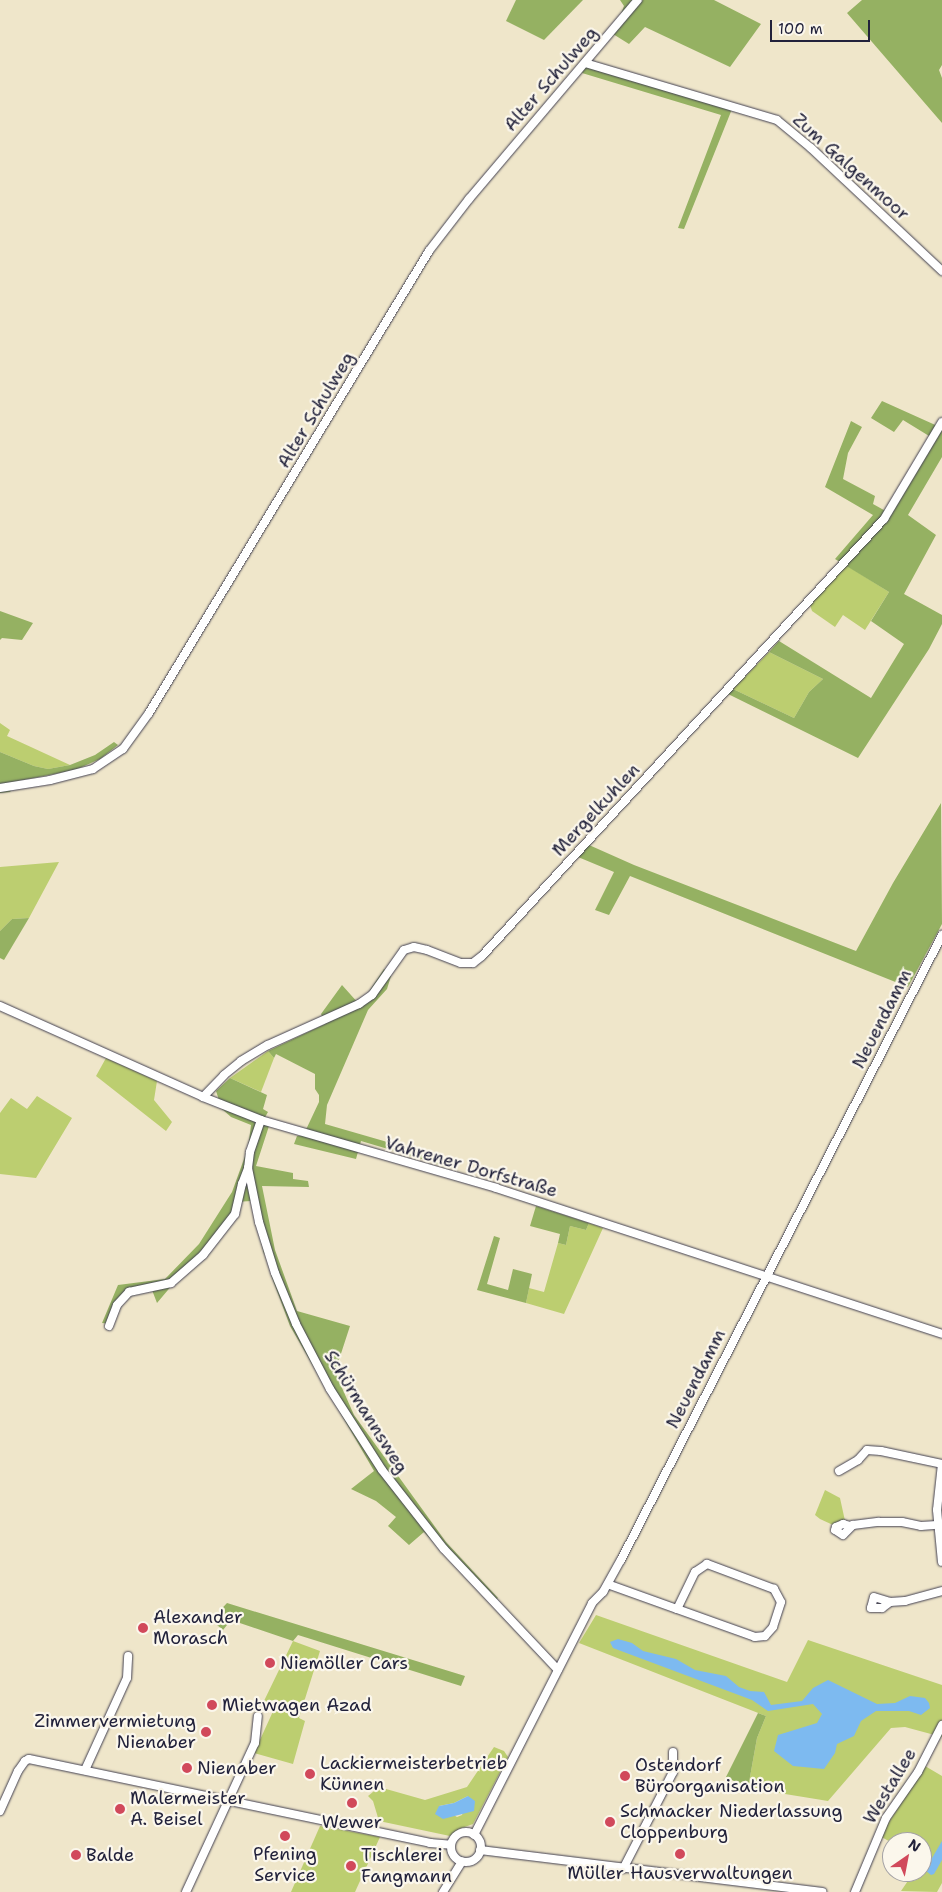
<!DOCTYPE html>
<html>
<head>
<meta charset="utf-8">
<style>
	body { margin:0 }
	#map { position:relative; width:942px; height:1892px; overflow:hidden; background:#efe6ca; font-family:"Shantell Sans",sans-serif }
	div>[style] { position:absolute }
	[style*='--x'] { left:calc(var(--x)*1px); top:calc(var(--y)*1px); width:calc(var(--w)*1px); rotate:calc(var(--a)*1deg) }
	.green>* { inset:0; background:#bcce70 }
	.forest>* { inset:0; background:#95b162 }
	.water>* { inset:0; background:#7dbaf0 }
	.roads { filter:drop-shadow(0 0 1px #413f50) drop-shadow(0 0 1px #413f50) }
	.minor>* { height:8px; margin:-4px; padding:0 4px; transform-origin:4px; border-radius:4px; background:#fff }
	.minor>.ring { margin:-4px; padding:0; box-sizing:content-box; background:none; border:8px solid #fff; border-radius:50% }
	.dots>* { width:14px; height:14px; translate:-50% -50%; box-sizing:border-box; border:2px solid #fbf7ec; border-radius:50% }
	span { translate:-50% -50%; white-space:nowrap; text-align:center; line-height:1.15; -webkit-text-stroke:4.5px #fbf7ec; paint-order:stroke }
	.street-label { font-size:18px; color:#22223b }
	.poi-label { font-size:18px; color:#22223b }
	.left { translate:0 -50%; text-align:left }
	.right { translate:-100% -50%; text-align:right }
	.north { position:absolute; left:882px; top:1832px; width:50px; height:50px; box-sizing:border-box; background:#fbf7ec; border:1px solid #a4a2a5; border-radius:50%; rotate:33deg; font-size:14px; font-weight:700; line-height:20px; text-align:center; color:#22223b }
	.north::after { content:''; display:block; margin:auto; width:18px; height:22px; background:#d1495b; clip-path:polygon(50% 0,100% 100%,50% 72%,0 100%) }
	.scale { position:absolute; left:770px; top:20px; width:100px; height:22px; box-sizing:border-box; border:2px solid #22223b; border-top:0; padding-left:6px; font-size:15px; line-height:18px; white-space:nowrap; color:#22223b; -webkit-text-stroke:4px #fbf7ec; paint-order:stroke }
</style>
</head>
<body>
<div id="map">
	<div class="green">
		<div style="clip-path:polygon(846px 565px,889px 592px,865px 630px,843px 615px,835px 627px,812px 611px,810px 605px)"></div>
		<div style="clip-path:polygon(769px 652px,823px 679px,809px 692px,794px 718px,733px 689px)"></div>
		<div style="clip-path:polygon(0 723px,10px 730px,7px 736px,70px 765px,48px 769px,34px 766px,0 752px)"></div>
		<div style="clip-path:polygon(59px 862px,29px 918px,12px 919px,0 931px,0 867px)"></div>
		<div style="clip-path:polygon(268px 1051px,274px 1058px,261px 1092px,230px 1078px)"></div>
		<div style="clip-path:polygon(106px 1058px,157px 1081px,154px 1100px,172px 1122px,166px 1131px,96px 1076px)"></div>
		<div style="clip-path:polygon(37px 1096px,72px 1118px,36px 1178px,0 1174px,0 1113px,11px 1098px,27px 1109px)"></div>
		<div style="clip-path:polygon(589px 1223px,603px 1228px,564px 1314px,526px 1303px,529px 1288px,544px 1292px,558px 1243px,566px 1245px,570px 1226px,586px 1230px)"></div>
		<div style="clip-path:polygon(825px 1490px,840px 1498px,845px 1521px,833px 1525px,820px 1519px,815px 1515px)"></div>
		<div style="clip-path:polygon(596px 1615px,787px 1682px,808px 1640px,942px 1685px,942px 1737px,905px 1727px,891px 1728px,828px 1801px,748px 1788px,757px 1738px,766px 1716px,579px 1643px)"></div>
		<div style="clip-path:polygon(293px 1641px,320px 1651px,299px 1718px,305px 1721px,293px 1764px,254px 1753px,275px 1707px,263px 1703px)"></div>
		<div style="clip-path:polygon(evenodd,494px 1747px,504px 1751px,508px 1757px,473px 1824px,459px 1829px,450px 1836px,379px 1821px,373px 1801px,368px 1796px,379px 1787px,425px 1800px,467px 1787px,494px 1747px,468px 1796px,462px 1815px,457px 1817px,439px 1806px,454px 1803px,468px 1796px)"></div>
		<div style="clip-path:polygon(925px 1766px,942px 1776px,942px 1883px,937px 1892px,901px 1891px,914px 1872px,922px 1872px,922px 1842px,892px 1843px,880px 1836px)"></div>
		<div style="clip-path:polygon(320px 1826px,380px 1837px,355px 1892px,291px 1892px)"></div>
	</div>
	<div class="forest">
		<div style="clip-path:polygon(516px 0,583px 0,544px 40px,506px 21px)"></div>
		<div style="clip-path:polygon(620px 0,714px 0,761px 24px,730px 67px,645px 27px,629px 44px,613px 34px,624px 6px)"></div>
		<div style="clip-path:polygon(862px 0,942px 0,942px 65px,939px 70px,942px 78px,942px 123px,847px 13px)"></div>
		<div style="clip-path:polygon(586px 66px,732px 109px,684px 229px,678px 228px,721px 115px,582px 73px)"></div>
		<div style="clip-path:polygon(882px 401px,942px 428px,942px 457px,908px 515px,936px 535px,904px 594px,942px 615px,942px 624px,929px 649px,858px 758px,728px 694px,733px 689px,794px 718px,809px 692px,823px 679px,769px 652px,779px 641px,871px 698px,904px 644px,871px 621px,889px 592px,835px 559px,873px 515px,825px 487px,851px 421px,862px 427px,848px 453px,843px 479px,875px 496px,873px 504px,891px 514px,934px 439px,903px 420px,894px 432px,871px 418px)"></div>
		<div style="clip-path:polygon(0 611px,33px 623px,22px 640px,2px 638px,0 640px)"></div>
		<div style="clip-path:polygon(114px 742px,118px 745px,100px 759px,75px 770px,18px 781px,10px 792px,0 793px,0 752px,34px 766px,48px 769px,70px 765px,95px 755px)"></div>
		<div style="clip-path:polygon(941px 803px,942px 924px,908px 987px,630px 876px,609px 915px,595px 910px,614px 872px,578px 857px,589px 845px,634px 865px,856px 951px,893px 883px)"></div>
		<div style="clip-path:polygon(29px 918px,4px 960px,0 958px,0 931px,12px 919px)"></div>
		<div style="clip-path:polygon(384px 969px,391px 976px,387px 989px,368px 1010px,327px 1105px,325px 1124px,453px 1161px,452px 1168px,361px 1141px,356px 1159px,294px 1144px,297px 1136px,303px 1136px,319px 1102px,319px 1095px,315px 1089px,315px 1074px,276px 1054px,274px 1058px,268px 1051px,325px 1024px,321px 1014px,342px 985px,359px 1004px,369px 997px,370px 990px)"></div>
		<div style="clip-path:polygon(230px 1078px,267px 1095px,263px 1109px,268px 1112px,264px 1119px,269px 1126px,256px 1166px,293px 1173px,293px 1179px,308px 1181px,309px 1187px,262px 1186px,275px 1250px,297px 1311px,350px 1326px,335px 1372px,354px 1415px,446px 1542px,498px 1598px,491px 1604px,424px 1532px,409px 1545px,388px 1526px,396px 1517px,376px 1501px,351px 1489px,374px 1471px,290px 1326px,271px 1275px,276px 1275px,270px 1252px,264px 1254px,251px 1201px,235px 1202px,232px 1214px,157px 1303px,152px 1290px,131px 1296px,119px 1307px,112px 1324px,102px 1323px,118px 1285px,165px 1279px,199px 1244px,232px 1192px,248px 1148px,251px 1125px,231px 1117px,222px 1109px,216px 1091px)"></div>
		<div style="clip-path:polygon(536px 1206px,589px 1223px,586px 1230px,570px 1226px,566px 1245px,558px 1243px,560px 1234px,530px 1226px)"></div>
		<div style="clip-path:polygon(494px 1236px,500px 1238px,487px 1284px,508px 1290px,513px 1269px,532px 1274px,526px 1303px,477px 1290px)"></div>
		<div style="clip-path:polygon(227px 1603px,465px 1676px,461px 1686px,298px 1635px,293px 1641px,231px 1620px,223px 1630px,211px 1620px)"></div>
		<div style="clip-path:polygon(758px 1713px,766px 1716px,757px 1738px,748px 1788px,726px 1777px)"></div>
	</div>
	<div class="water">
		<div style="clip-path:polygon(618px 1639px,632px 1643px,643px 1651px,676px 1659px,695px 1670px,726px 1676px,739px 1687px,750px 1691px,764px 1692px,771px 1705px,802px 1701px,813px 1688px,828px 1680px,877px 1704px,895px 1703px,910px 1696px,925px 1698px,929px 1703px,930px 1708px,921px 1715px,909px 1711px,876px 1711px,861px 1721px,854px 1736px,837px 1744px,835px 1753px,824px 1769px,793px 1766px,774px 1751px,778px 1735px,817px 1723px,822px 1714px,813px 1704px,768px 1711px,752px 1700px,613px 1648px,610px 1642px)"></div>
		<div style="clip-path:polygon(468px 1796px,475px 1801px,474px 1811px,443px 1819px,435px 1814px,439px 1806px,454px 1803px)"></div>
		<div style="clip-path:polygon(942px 1841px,942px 1860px,934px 1874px,931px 1875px,925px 1870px)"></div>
	</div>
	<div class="roads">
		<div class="minor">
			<div style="--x:585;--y:63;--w:200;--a:16.5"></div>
			<div style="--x:777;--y:120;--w:44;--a:39.5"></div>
			<div style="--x:811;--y:148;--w:180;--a:43.2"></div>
			<div style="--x:0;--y:788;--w:51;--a:-9.1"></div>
			<div style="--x:50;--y:780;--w:44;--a:-14.3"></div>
			<div style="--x:93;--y:769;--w:36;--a:-34"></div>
			<div style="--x:123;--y:749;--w:44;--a:-54.2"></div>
			<div style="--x:149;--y:713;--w:540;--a:-58.78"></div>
			<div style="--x:429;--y:251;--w:66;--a:-52.4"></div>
			<div style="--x:469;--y:199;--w:261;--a:-49.7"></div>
			<div style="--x:0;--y:1006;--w:222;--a:24.1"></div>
			<div style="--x:203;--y:1097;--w:62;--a:21.6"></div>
			<div style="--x:261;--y:1120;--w:245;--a:16.1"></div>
			<div style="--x:496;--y:1188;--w:469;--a:18.1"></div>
			<div style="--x:203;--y:1097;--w:30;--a:-46"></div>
			<div style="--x:224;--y:1075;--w:22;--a:-39"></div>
			<div style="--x:241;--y:1061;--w:31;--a:-31"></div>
			<div style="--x:268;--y:1045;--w:100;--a:-24.3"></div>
			<div style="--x:359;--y:1004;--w:16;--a:-35"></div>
			<div style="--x:372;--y:995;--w:55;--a:-54.6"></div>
			<div style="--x:404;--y:950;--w:10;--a:-17"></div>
			<div style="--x:414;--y:947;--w:13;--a:13"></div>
			<div style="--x:427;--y:950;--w:36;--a:21"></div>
			<div style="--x:461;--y:963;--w:12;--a:0"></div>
			<div style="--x:473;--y:963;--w:11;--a:-38"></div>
			<div style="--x:482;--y:956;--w:594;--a:-47.39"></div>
			<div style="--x:884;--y:519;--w:113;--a:-59.1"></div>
			<div style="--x:261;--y:1120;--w:34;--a:109"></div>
			<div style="--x:250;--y:1152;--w:16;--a:97"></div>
			<div style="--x:248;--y:1168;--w:55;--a:78.5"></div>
			<div style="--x:259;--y:1222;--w:53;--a:72.6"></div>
			<div style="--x:275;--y:1273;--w:55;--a:67.6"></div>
			<div style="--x:296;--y:1324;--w:73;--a:62.4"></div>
			<div style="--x:330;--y:1389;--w:96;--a:57.3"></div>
			<div style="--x:382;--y:1470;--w:100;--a:51.9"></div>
			<div style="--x:444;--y:1549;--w:166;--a:46.7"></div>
			<div style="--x:109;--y:1326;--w:22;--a:-69"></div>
			<div style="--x:117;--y:1305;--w:18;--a:-47"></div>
			<div style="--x:129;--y:1292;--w:43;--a:-12.1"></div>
			<div style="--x:171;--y:1283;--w:43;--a:-41.2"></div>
			<div style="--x:203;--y:1255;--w:52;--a:-52"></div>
			<div style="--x:235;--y:1214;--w:31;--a:-77"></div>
			<div style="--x:242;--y:1184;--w:17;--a:-69"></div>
			<div style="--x:839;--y:1471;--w:22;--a:-30"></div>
			<div style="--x:858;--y:1460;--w:13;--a:-48"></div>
			<div style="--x:867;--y:1450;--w:14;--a:4"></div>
			<div style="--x:881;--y:1451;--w:62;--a:12"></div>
			<div style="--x:942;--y:1464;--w:46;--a:96.2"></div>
			<div style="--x:937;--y:1510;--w:52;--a:84.5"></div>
			<div style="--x:853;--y:1525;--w:14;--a:135"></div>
			<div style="--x:843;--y:1535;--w:9;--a:-148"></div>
			<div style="--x:835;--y:1530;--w:3;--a:-72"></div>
			<div style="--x:836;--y:1527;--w:8;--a:-23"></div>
			<div style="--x:843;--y:1524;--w:7;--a:16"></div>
			<div style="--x:850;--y:1526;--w:3;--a:-18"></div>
			<div style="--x:853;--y:1525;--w:26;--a:-7"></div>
			<div style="--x:879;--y:1522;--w:23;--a:0"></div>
			<div style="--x:902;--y:1522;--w:19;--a:12"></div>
			<div style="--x:921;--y:1526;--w:16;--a:-4"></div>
			<div style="--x:608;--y:1584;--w:2;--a:27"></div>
			<div style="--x:610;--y:1585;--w:71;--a:19.7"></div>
			<div style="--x:677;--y:1609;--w:83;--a:19.7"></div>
			<div style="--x:755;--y:1637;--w:10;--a:-6"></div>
			<div style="--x:765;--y:1636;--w:12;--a:-48"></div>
			<div style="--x:773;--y:1627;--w:26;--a:-72"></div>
			<div style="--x:781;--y:1602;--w:15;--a:-118"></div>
			<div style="--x:774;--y:1589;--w:72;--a:-159.5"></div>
			<div style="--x:707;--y:1564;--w:14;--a:146"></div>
			<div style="--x:695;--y:1572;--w:41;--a:115.9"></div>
			<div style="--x:890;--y:1602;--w:10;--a:143"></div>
			<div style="--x:882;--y:1608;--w:11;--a:180"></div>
			<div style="--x:871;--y:1608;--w:11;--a:-75"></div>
			<div style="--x:874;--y:1597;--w:17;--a:17"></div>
			<div style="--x:890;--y:1602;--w:15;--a:-4"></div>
			<div style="--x:905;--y:1601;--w:38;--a:-15"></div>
			<div style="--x:85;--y:1770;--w:101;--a:-65.5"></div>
			<div style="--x:127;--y:1678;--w:22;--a:-87"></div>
			<div style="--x:0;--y:1811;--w:44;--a:-65.8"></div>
			<div style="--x:18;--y:1771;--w:12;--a:-55"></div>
			<div style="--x:25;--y:1761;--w:4;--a:-27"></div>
			<div style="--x:29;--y:1759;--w:410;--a:11.8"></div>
			<div style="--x:430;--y:1843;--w:21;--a:5"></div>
			<div class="ring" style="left:451px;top:1832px;width:22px;height:22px"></div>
			<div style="--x:474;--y:1835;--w:260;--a:-63"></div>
			<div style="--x:592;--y:1603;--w:16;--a:-45"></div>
			<div style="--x:603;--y:1592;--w:37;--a:-61"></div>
			<div style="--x:621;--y:1560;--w:703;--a:-62.81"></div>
			<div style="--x:480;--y:1850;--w:345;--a:7"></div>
			<div style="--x:623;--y:1869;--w:109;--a:-62.7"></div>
			<div style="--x:673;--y:1772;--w:20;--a:-90"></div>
			<div style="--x:186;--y:1892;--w:164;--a:-65.2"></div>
			<div style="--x:255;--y:1743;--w:27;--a:-84"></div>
			<div style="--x:443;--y:1892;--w:36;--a:-58"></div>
			<div style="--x:855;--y:1892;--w:80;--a:-67.3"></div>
			<div style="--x:886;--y:1818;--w:56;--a:-55.2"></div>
			<div style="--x:918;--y:1772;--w:53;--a:-62.9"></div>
		</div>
	</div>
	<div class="dots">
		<div style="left:143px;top:1628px;background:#d1495b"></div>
		<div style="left:270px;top:1663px;background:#d1495b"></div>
		<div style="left:212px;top:1705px;background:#d1495b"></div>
		<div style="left:206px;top:1732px;background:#d1495b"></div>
		<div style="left:187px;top:1768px;background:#d1495b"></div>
		<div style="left:310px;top:1774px;background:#d1495b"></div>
		<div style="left:625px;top:1776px;background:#d1495b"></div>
		<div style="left:352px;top:1803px;background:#d1495b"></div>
		<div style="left:120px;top:1809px;background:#d1495b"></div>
		<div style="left:610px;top:1822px;background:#d1495b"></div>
		<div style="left:285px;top:1836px;background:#d1495b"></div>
		<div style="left:680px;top:1854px;background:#d1495b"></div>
		<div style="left:76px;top:1855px;background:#d1495b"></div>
		<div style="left:351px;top:1866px;background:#d1495b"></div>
	</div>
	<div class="street-label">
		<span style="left:551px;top:79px;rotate:-49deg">Alter Schulweg</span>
		<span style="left:851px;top:167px;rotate:42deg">Zum Galgenmoor</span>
		<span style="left:316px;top:410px;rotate:-59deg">Alter Schulweg</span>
		<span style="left:596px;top:810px;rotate:-47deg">Mergelkuhlen</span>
		<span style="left:882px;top:1019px;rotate:-63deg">Neuendamm</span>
		<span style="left:471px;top:1167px;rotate:16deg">Vahrener Dorfstraße</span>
		<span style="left:696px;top:1379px;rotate:-63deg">Neuendamm</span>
		<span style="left:366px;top:1412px;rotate:58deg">Schürmannsweg</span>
		<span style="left:890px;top:1786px;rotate:-59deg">Westallee</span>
	</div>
	<div class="poi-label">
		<span class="left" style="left:153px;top:1628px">Alexander<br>Morasch</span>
		<span class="left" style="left:280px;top:1663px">Niemöller Cars</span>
		<span class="left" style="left:222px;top:1705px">Mietwagen Azad</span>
		<span class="right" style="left:196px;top:1732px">Zimmervermietung<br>Nienaber</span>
		<span class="left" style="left:320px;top:1774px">Lackiermeisterbetrieb<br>Künnen</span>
		<span class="left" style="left:635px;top:1776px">Ostendorf<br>Büroorganisation</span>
		<span class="left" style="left:197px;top:1768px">Nienaber</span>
		<span class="left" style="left:130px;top:1809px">Malermeister<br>A. Beisel</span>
		<span class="left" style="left:620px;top:1822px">Schmacker Niederlassung<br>Cloppenburg</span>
		<span style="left:352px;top:1822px">Wewer</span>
		<span class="left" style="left:86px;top:1855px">Balde</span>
		<span style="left:285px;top:1865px">Pfening<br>Service</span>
		<span class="left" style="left:361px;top:1866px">Tischlerei<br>Fangmann</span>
		<span style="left:680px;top:1873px">Müller Hausverwaltungen</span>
	</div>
	<div class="north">N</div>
	<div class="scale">100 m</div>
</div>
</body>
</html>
